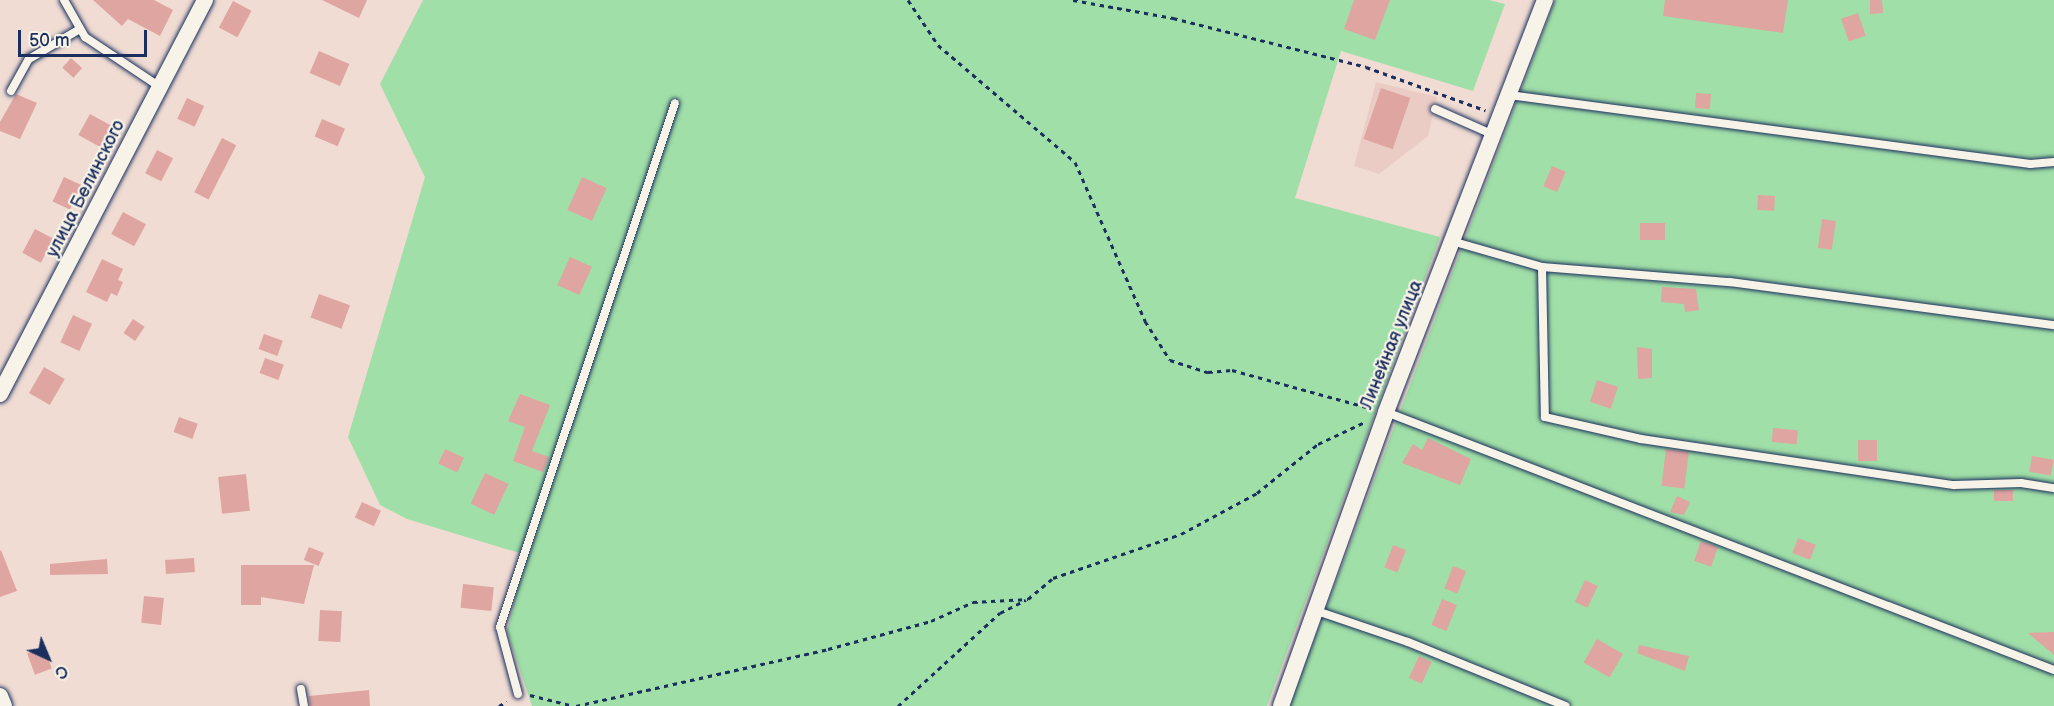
<!DOCTYPE html>
<html>
<head>
<meta charset="utf-8">
<style>
	body { margin:0 }
	#map { position:relative; width:2054px; height:706px; overflow:hidden; background:#f0dcd3; font-family:"Balsamiq Sans",sans-serif }
	div>[style] { position:absolute }
	[style*='--x'] { left:calc(var(--x)*1px); top:calc(var(--y)*1px); width:calc(var(--w)*1px); rotate:calc(var(--a)*1deg) }
	.built>* { inset:0; background:#ebccc4 }
	.green>* { inset:0; background:#a0dfa7 }
	.building>* { inset:0; background:#dfa5a1; transform-origin:0 0 }
	.path>* { height:3px; margin-top:-1.5px; transform-origin:0; background:repeating-linear-gradient(90deg,#1b2f5e 0 4.5px,transparent 0 9px) }
	.roads { filter:drop-shadow(0 0 2px #1b2f5e) drop-shadow(0 0 2px #1b2f5e) }
	.service>* { height:8px; margin:-4px; padding:0 4px; transform-origin:4px; border-radius:4px; background:#f7f3e8 }
	.minor>* { height:16px; margin:-8px; padding:0 8px; transform-origin:8px; border-radius:8px; background:#f7f3e8 }
	span { translate:-50% -50%; white-space:nowrap; text-align:center; line-height:1.15; -webkit-text-stroke:4.5px #f7f3e8; paint-order:stroke }
	.street-label { font-size:18px; color:#1b2f5e }
	.north { position:absolute; left:18px; top:628px; width:60px; height:60px; -webkit-text-stroke:4px #f7f3e8; paint-order:stroke; rotate:136deg; font-size:16px; font-weight:700; line-height:24px; text-align:center; color:#1b2f5e }
	.north::after { content:''; display:block; margin:auto; width:21px; height:27px; background:#1b2f5e; clip-path:polygon(50% 0,100% 100%,50% 72%,0 100%) }
	.scale { position:absolute; left:18px; top:30px; width:129px; height:27px; box-sizing:border-box; border:3px solid #1b2f5e; border-top:0; padding-left:8px; font-size:18px; line-height:21px; white-space:nowrap; color:#1b2f5e; -webkit-text-stroke:4px #f7f3e8; paint-order:stroke }
</style>
</head>
<body>
<div id="map">
	<div class="built">
		<div style="clip-path:polygon(1376px 82px,1437px 97px,1428px 136px,1379px 174px,1354px 166px)"></div>
	</div>
	<div class="green">
		<div style="clip-path:polygon(423px 0,1489px 0,1505px 4px,1473px 91px,1341px 51px,1295px 198px,1440px 237px,1267px 706px,532px 706px,507px 631px,526px 555px,407px 519px,380px 505px,348px 437px,425px 177px,380px 84px)"></div>
		<div style="clip-path:polygon(1555px 0,2054px 0,2054px 706px,1289px 706px)"></div>
	</div>
	<div class="building">
		<div style="clip-path:polygon(93px 0,154px 0,173px 10px,160px 36px,128px 19px,122px 26px)"></div>
		<div style="clip-path:polygon(322px 0,367px 0,359px 18px)"></div>
		<div style="clip-path:polygon(1354px 0,1390px 0,1375px 40px,1344px 29px)"></div>
		<div style="clip-path:polygon(1665px 0,1788px 0,1783px 33px,1663px 16px)"></div>
		<div style="clip-path:polygon(1870px 0,1882px 0,1883px 13px,1870px 14px)"></div>
		<div style="left:233px;top:1px;width:21px;height:30px;rotate:28deg"></div>
		<div style="left:1858px;top:13px;width:24px;height:18px;rotate:71deg"></div>
		<div style="left:319px;top:51px;width:33px;height:24px;rotate:23deg"></div>
		<div style="left:71px;top:58px;width:15px;height:13px;rotate:42deg"></div>
		<div style="left:1381px;top:88px;width:31px;height:54px;rotate:19deg"></div>
		<div style="left:1696px;top:93px;width:15px;height:15px;rotate:4deg"></div>
		<div style="clip-path:polygon(16px 94px,37px 103px,20px 139px,0 131px,0 122px)"></div>
		<div style="left:187px;top:98px;width:19px;height:23px;rotate:25deg"></div>
		<div style="left:90px;top:114px;width:25px;height:24px;rotate:29deg"></div>
		<div style="left:322px;top:119px;width:25px;height:19px;rotate:23deg"></div>
		<div style="left:222px;top:138px;width:16px;height:61px;rotate:27deg"></div>
		<div style="left:157px;top:150px;width:18px;height:26px;rotate:27deg"></div>
		<div style="left:1552px;top:166px;width:15px;height:22px;rotate:23deg"></div>
		<div style="left:64px;top:177px;width:19px;height:27px;rotate:25deg"></div>
		<div style="left:582px;top:177px;width:27px;height:36px;rotate:24deg"></div>
		<div style="left:1758px;top:195px;width:17px;height:15px;rotate:3deg"></div>
		<div style="left:123px;top:212px;width:26px;height:25px;rotate:28deg"></div>
		<div style="left:1822px;top:219px;width:14px;height:29px;rotate:8deg"></div>
		<div style="left:1665px;top:223px;width:17px;height:25px;rotate:90deg"></div>
		<div style="left:35px;top:229px;width:21px;height:27px;rotate:28deg"></div>
		<div style="left:570px;top:257px;width:24px;height:31px;rotate:24deg"></div>
		<div style="clip-path:polygon(102px 259px,123px 269px,118px 280px,123px 282px,117px 296px,111px 293px,107px 302px,86px 292px)"></div>
		<div style="clip-path:polygon(1662px 287px,1696px 289px,1699px 310px,1685px 312px,1684px 304px,1661px 302px)"></div>
		<div style="left:319px;top:294px;width:33px;height:25px;rotate:20deg"></div>
		<div style="left:73px;top:315px;width:21px;height:30px;rotate:25deg"></div>
		<div style="left:133px;top:319px;width:14px;height:17px;rotate:34deg"></div>
		<div style="left:264px;top:334px;width:20px;height:16px;rotate:20deg"></div>
		<div style="clip-path:polygon(1637px 347px,1652px 349px,1652px 378px,1638px 379px)"></div>
		<div style="left:265px;top:358px;width:20px;height:16px;rotate:20deg"></div>
		<div style="left:44px;top:367px;width:24px;height:30px;rotate:30deg"></div>
		<div style="left:1597px;top:380px;width:22px;height:23px;rotate:18deg"></div>
		<div style="clip-path:polygon(520px 394px,550px 405px,532px 451px,549px 457px,543px 472px,513px 461px,525px 427px,508px 421px)"></div>
		<div style="left:179px;top:417px;width:20px;height:16px;rotate:20deg"></div>
		<div style="left:1773px;top:428px;width:25px;height:14px;rotate:5deg"></div>
		<div style="clip-path:polygon(1428px 438px,1471px 459px,1460px 485px,1402px 463px,1413px 444px,1422px 450px)"></div>
		<div style="left:1858px;top:440px;width:19px;height:21px"></div>
		<div style="left:445px;top:449px;width:21px;height:16px;rotate:25deg"></div>
		<div style="left:1666px;top:449px;width:23px;height:37px;rotate:7deg"></div>
		<div style="left:2032px;top:456px;width:22px;height:16px;rotate:10deg"></div>
		<div style="left:485px;top:473px;width:26px;height:34px;rotate:25deg"></div>
		<div style="left:246px;top:474px;width:37px;height:28px;rotate:84deg"></div>
		<div style="left:1994px;top:490px;width:19px;height:11px"></div>
		<div style="clip-path:polygon(1677px 496px,1690px 502px,1684px 515px,1670px 512px)"></div>
		<div style="left:362px;top:502px;width:21px;height:17px;rotate:25deg"></div>
		<div style="left:1798px;top:538px;width:19px;height:16px;rotate:21deg"></div>
		<div style="left:1701px;top:541px;width:18px;height:21px;rotate:19deg"></div>
		<div style="left:1393px;top:545px;width:14px;height:24px;rotate:21deg"></div>
		<div style="left:309px;top:547px;width:16px;height:14px;rotate:22deg"></div>
		<div style="clip-path:polygon(1px 550px,17px 591px,0 597px,0 551px)"></div>
		<div style="left:194px;top:558px;width:14px;height:29px;rotate:86deg"></div>
		<div style="clip-path:polygon(107px 559px,108px 574px,50px 575px,50px 564px)"></div>
		<div style="clip-path:polygon(241px 565px,314px 565px,304px 604px,261px 597px,261px 605px,241px 605px)"></div>
		<div style="left:1453px;top:566px;width:14px;height:24px;rotate:21deg"></div>
		<div style="left:1585px;top:580px;width:14px;height:24px;rotate:25deg"></div>
		<div style="left:463px;top:584px;width:31px;height:24px;rotate:6deg"></div>
		<div style="left:144px;top:596px;width:20px;height:27px;rotate:6deg"></div>
		<div style="left:1442px;top:599px;width:16px;height:28px;rotate:22deg"></div>
		<div style="left:320px;top:610px;width:22px;height:31px;rotate:3deg"></div>
		<div style="clip-path:polygon(2054px 632px,2054px 655px,2028px 633px)"></div>
		<div style="left:1597px;top:639px;width:30px;height:27px;rotate:30deg"></div>
		<div style="clip-path:polygon(1639px 645px,1689px 656px,1685px 671px,1637px 653px)"></div>
		<div style="left:44px;top:647px;width:23px;height:18px;rotate:70deg"></div>
		<div style="left:1419px;top:656px;width:14px;height:24px;rotate:25deg"></div>
		<div style="clip-path:polygon(369px 690px,370px 706px,310px 706px,309px 696px)"></div>
	</div>
	<div class="path">
		<div style="--x:908;--y:0;--w:54;--a:56.3"></div>
		<div style="--x:938;--y:45;--w:180;--a:40.5"></div>
		<div style="--x:1075;--y:162;--w:174;--a:66.2"></div>
		<div style="--x:1145;--y:321;--w:46;--a:57.3"></div>
		<div style="--x:1170;--y:360;--w:40;--a:18"></div>
		<div style="--x:1208;--y:372;--w:24;--a:-5"></div>
		<div style="--x:1232;--y:370;--w:143;--a:15.4"></div>
		<div style="--x:1073;--y:0;--w:102;--a:10.2"></div>
		<div style="--x:1173;--y:18;--w:199;--a:14.2"></div>
		<div style="--x:1366;--y:67;--w:127;--a:19.9"></div>
		<div style="--x:530;--y:695;--w:45;--a:14"></div>
		<div style="--x:499;--y:706;--w:9;--a:-32"></div>
		<div style="--x:576;--y:706;--w:258;--a:-12.7"></div>
		<div style="--x:828;--y:649;--w:107;--a:-15.2"></div>
		<div style="--x:931;--y:621;--w:46;--a:-24.3"></div>
		<div style="--x:973;--y:602;--w:55;--a:-3.1"></div>
		<div style="--x:1028;--y:599;--w:33;--a:-40"></div>
		<div style="--x:1053;--y:578;--w:135;--a:-19"></div>
		<div style="--x:1181;--y:534;--w:86;--a:-28.3"></div>
		<div style="--x:1257;--y:493;--w:78;--a:-38.8"></div>
		<div style="--x:1318;--y:444;--w:52;--a:-25.1"></div>
		<div style="--x:898;--y:706;--w:138;--a:-42.4"></div>
		<div style="--x:1000;--y:613;--w:29;--a:-27"></div>
	</div>
	<div class="roads">
		<div class="service">
			<div style="--x:64;--y:0;--w:43;--a:60.4"></div>
			<div style="--x:85;--y:37;--w:90;--a:33.7"></div>
			<div style="--x:11;--y:91;--w:37;--a:-61"></div>
			<div style="--x:29;--y:59;--w:59;--a:-30.5"></div>
			<div style="--x:1509;--y:95;--w:526;--a:7.54"></div>
			<div style="--x:2030;--y:164;--w:24;--a:-5"></div>
			<div style="--x:1435;--y:109;--w:64;--a:23.8"></div>
			<div style="--x:1455;--y:242;--w:91;--a:16"></div>
			<div style="--x:1542;--y:267;--w:189;--a:4.6"></div>
			<div style="--x:1730;--y:282;--w:327;--a:7.6"></div>
			<div style="--x:1542;--y:267;--w:150;--a:88.9"></div>
			<div style="--x:1545;--y:417;--w:98;--a:12.9"></div>
			<div style="--x:1641;--y:439;--w:316;--a:8.4"></div>
			<div style="--x:1954;--y:485;--w:67;--a:-1.7"></div>
			<div style="--x:2021;--y:483;--w:33;--a:9"></div>
			<div style="--x:1386;--y:412;--w:716;--a:21.12"></div>
			<div style="--x:1317;--y:611;--w:96;--a:18.8"></div>
			<div style="--x:1408;--y:642;--w:170;--a:22.1"></div>
			<div style="--x:301;--y:689;--w:17;--a:80"></div>
			<div style="--x:518;--y:694;--w:69;--a:-105"></div>
			<div style="--x:500;--y:627;--w:552;--a:-71.53"></div>
		</div>
		<div class="minor">
			<div style="--x:0;--y:394;--w:444;--a:-62.5"></div>
			<div style="--x:0;--y:696;--w:11;--a:68"></div>
			<div style="--x:1281;--y:706;--w:312;--a:-70.3"></div>
			<div style="--x:1386;--y:412;--w:442;--a:-68.9"></div>
		</div>
	</div>
	<div class="street-label">
		<span style="left:86px;top:189px;rotate:-63deg">улица Белинского</span>
		<span style="left:1392px;top:345px;rotate:-68deg">Линейная улица</span>
	</div>
	<div class="north">С</div>
	<div class="scale">50 m</div>
</div>
</body>
</html>
